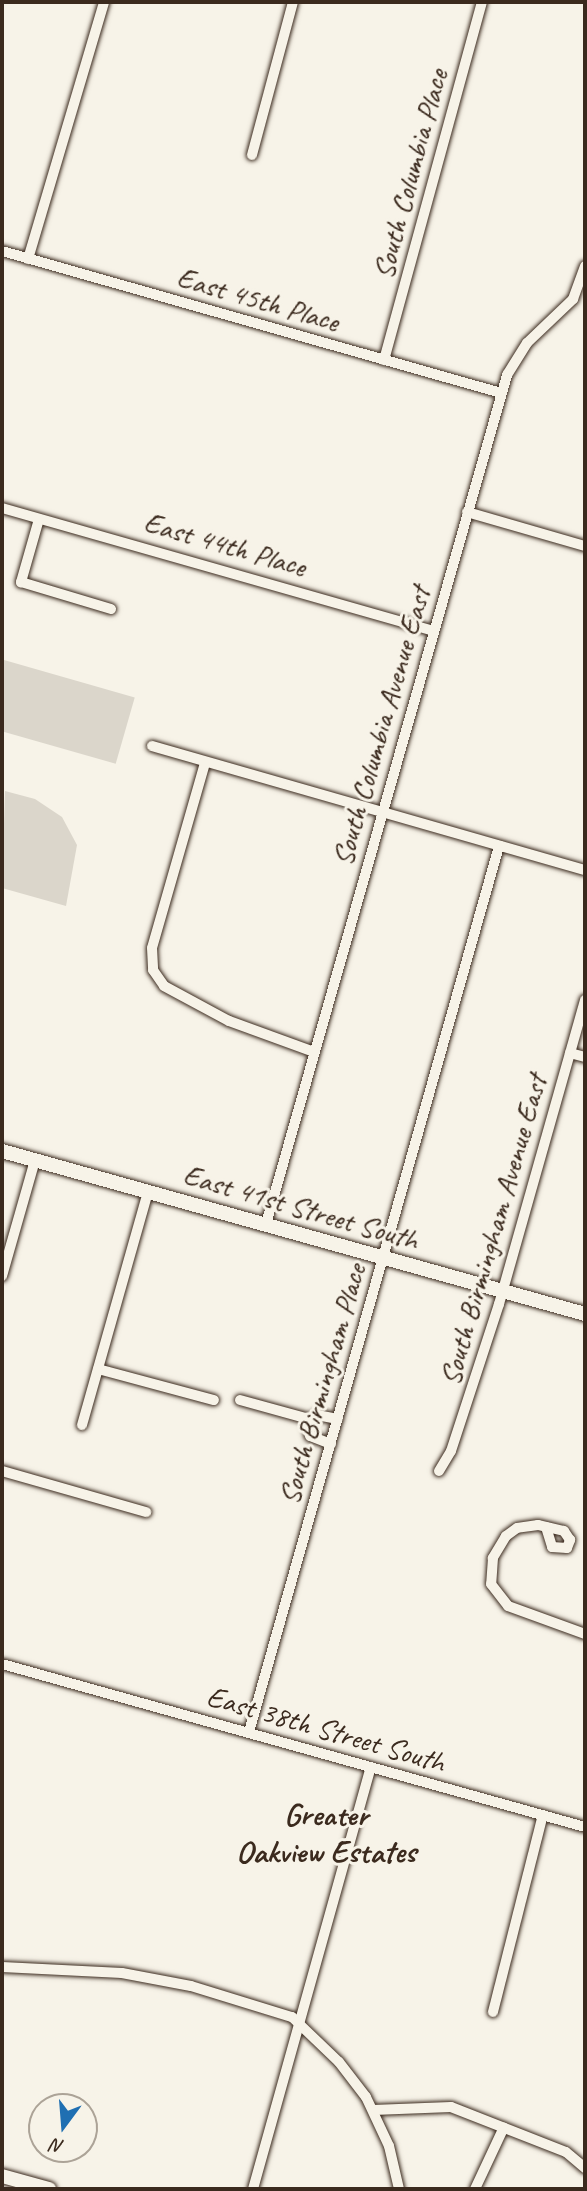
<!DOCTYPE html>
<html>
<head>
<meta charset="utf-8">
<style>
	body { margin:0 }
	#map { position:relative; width:587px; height:2191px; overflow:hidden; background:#f7f3e8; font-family:Caveat,sans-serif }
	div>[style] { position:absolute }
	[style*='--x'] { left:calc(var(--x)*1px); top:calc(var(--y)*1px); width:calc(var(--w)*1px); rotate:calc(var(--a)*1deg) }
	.green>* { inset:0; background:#dbd6cb; transform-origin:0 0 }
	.roads { filter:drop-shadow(0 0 2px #3b2a1e) drop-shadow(0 0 2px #3b2a1e) }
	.street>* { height:10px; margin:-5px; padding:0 5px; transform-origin:5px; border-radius:5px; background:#f7f3e8 }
	.secondary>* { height:14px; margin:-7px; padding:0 7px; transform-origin:7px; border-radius:7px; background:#f7f3e8 }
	span { translate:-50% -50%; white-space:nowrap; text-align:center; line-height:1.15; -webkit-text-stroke:6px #f7f3e8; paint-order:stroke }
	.street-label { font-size:30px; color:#3b2a1e }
	.neighbourhood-label { font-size:32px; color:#3b2a1e; font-weight:700 }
	.frame { position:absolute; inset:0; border:4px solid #3b2a1e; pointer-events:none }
	.north { position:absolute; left:28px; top:2093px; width:70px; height:70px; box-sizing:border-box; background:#f7f3e8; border:2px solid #aca397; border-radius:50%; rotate:196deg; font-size:19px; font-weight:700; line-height:28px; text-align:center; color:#3b2a1e }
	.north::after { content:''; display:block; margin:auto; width:24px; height:32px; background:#1f6fb2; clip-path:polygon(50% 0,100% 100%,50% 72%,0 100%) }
</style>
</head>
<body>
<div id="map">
	<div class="green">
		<div style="left:4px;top:660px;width:136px;height:69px;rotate:16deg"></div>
		<div style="clip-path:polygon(5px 791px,35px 799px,62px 817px,77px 845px,66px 906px,2px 888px)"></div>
	</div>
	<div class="roads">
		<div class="street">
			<div style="--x:252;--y:155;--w:158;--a:-75"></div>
			<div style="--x:2;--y:251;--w:519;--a:15.88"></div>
			<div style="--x:28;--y:259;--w:268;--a:-73.5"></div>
			<div style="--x:384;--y:360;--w:371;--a:-74.7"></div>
			<div style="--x:2;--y:508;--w:449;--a:15.9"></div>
			<div style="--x:467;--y:512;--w:123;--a:16.1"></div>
			<div style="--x:39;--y:519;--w:66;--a:105.9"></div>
			<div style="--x:21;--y:582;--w:94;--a:16.7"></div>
			<div style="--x:152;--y:746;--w:450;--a:16"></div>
			<div style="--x:205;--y:763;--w:192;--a:106"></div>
			<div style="--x:152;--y:948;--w:22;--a:87"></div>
			<div style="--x:153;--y:970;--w:19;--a:55"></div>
			<div style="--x:164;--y:986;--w:74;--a:28.3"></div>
			<div style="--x:229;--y:1021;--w:90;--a:20"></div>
			<div style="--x:570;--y:1053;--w:16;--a:15"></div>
			<div style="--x:266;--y:1224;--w:883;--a:-74.15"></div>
			<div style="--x:507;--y:375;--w:38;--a:-58"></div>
			<div style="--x:527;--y:343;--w:64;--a:-43.7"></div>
			<div style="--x:573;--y:299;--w:35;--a:-70"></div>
			<div style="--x:2;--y:1276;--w:121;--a:-74.1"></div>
			<div style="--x:98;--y:1369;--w:120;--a:15"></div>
			<div style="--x:240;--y:1400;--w:72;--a:15.4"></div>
			<div style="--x:82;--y:1425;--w:243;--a:-74.2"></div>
			<div style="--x:331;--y:1444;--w:22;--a:-159"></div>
			<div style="--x:310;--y:1436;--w:14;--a:-102"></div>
			<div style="--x:307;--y:1422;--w:12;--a:-35"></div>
			<div style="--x:317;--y:1415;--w:21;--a:11"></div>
			<div style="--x:2;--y:1471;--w:150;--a:15.9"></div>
			<div style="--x:439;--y:1471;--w:23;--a:-59"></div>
			<div style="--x:451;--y:1451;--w:155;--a:-71.9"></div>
			<div style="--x:499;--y:1304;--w:316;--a:-74.2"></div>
			<div style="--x:546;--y:1527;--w:21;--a:73"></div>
			<div style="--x:552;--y:1547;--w:15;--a:4"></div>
			<div style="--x:567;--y:1548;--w:9;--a:-69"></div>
			<div style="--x:570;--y:1540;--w:11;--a:-124"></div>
			<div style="--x:564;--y:1531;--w:27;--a:-167"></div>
			<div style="--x:538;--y:1525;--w:21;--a:172"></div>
			<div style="--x:517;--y:1528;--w:14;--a:144"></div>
			<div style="--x:506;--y:1536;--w:26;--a:121"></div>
			<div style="--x:493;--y:1558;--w:26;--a:94"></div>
			<div style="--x:491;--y:1584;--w:28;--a:52"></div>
			<div style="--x:508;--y:1606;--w:82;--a:20"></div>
			<div style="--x:2;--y:1664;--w:605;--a:15.62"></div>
			<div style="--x:249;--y:1732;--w:921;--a:-74.24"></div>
			<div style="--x:2;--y:1967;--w:120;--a:2.9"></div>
			<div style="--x:122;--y:1973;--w:70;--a:10.7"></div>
			<div style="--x:191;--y:1986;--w:106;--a:17.1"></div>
			<div style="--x:292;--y:2017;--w:65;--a:43.8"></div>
			<div style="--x:339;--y:2062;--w:44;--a:52.4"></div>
			<div style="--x:366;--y:2097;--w:54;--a:64.9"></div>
			<div style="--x:389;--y:2146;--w:44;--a:76.9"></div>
			<div style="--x:493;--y:2012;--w:203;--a:-75.8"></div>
			<div style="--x:373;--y:2110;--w:78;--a:-2.2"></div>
			<div style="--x:451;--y:2107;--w:123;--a:21.4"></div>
			<div style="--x:566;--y:2152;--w:25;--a:40"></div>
			<div style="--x:253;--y:2189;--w:438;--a:-74.4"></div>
			<div style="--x:475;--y:2189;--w:68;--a:-64.9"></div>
		</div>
		<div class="secondary">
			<div style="--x:2;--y:1151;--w:605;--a:15.62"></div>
			<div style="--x:2;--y:2176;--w:49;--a:15.5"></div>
		</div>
	</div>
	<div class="street-label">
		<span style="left:410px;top:174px;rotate:-75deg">South Columbia Place</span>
		<span style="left:258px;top:299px;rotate:16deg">East 45th Place</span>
		<span style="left:225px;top:544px;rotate:16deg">East 44th Place</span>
		<span style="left:381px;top:726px;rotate:-74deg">South Columbia Avenue East</span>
		<span style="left:301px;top:1207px;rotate:16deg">East 41st Street South</span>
		<span style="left:493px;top:1230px;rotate:-74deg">South Birmingham Avenue East</span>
		<span style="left:322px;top:1384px;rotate:-74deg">South Birmingham Place</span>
		<span style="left:326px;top:1729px;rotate:16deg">East 38th Street South</span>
	</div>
	<div class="neighbourhood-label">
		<span style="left:326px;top:1834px">Greater<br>Oakview Estates</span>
	</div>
	<div class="frame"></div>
	<div class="north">N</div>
</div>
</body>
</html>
